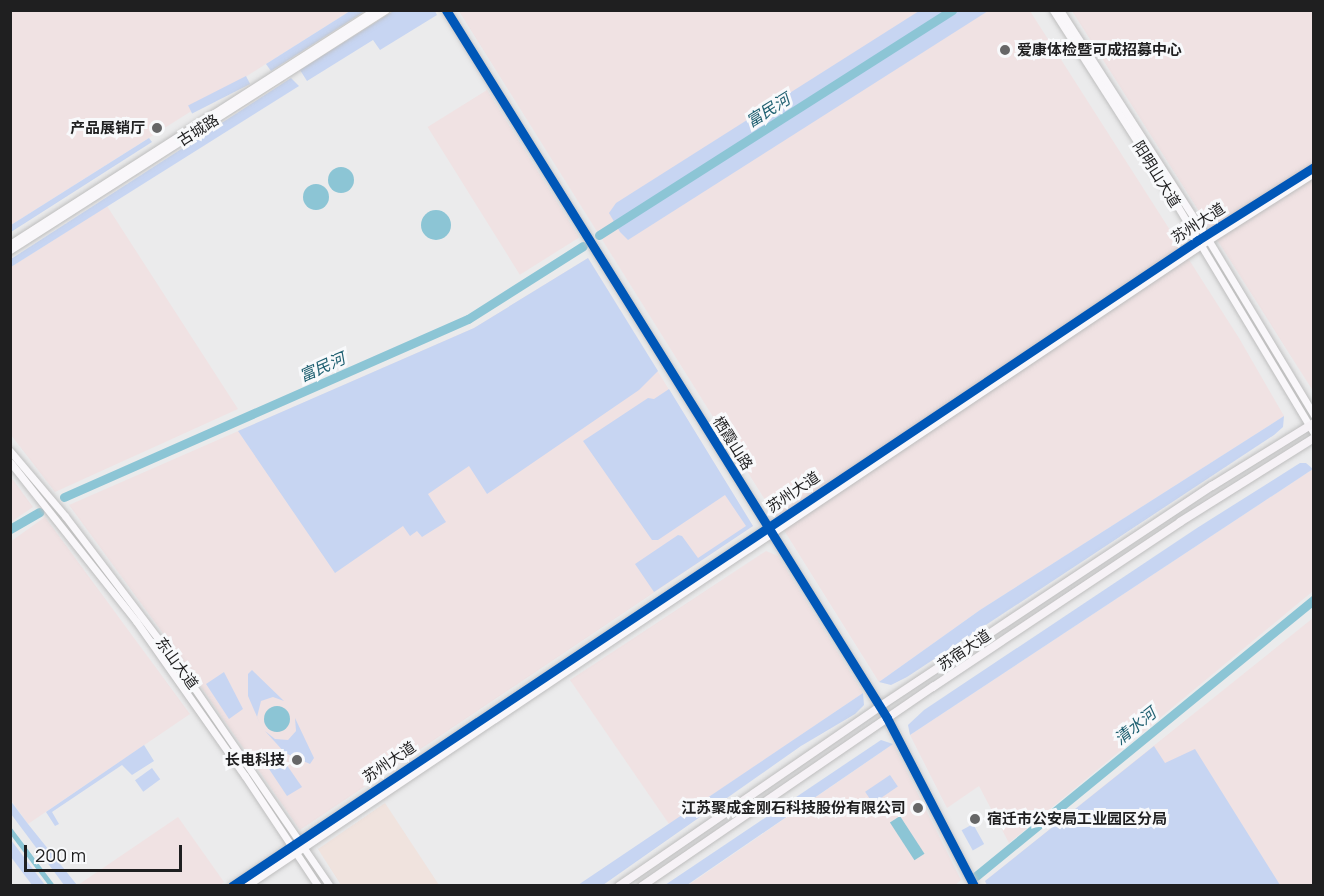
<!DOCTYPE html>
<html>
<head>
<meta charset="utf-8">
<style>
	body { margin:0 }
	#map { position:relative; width:1324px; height:896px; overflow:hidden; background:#ebebec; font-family:Manrope,"Noto Sans SC",sans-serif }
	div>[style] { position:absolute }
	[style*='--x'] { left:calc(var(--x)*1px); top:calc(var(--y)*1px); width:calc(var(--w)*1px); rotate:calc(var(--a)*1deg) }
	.commercial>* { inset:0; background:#f0e3de }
	.industrial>* { inset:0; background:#f0e2e3; transform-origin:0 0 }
	.green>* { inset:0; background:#c7d5f2; transform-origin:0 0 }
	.water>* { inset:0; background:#8cc5d5; transform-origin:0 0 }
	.round { border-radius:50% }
	.canal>* { height:5px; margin:-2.5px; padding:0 2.5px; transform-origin:2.5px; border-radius:2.5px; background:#8cc5d5 }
	.river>* { height:9px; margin:-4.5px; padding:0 4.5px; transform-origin:4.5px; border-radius:4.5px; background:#8cc5d5 }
	.roads { filter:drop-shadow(0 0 2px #bebebe) drop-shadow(0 0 2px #bebebe) }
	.secondary>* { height:7px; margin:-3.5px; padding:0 3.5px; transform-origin:3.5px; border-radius:3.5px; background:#f9f7fa }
	.primary>* { height:8px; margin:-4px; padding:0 4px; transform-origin:4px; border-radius:4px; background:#f6f2f6 }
	.cycleway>* { height:9px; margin:-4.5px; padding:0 4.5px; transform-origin:4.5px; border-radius:4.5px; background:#0057b8 }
	.dots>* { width:16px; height:16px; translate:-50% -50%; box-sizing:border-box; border:3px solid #f8f9fb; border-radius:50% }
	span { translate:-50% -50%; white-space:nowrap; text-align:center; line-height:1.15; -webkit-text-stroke:6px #f8f9fb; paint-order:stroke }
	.poi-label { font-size:15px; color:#1f1f20; font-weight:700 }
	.left { translate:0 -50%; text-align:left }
	.right { translate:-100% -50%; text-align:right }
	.street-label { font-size:15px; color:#1f1f20 }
	.water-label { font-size:16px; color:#1f6071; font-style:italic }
	.frame { position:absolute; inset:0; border:12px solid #1f1f20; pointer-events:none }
	.scale { position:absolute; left:24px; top:845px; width:158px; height:27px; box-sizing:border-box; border:3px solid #1f1f20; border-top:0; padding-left:8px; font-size:18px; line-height:21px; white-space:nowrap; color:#1f1f20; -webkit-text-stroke:4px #f8f9fb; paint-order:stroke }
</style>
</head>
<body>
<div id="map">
	<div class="commercial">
		<div style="clip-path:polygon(385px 803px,439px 885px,341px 885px,318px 849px)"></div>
	</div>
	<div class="industrial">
		<div style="clip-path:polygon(11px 11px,350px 11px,11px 225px)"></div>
		<div style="clip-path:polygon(459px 11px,1030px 11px,1239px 338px,1284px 416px,980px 610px,879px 682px)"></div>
		<div style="clip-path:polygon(1072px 11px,1313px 11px,1313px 391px)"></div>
		<div style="left:487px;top:90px;width:174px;height:70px;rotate:58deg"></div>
		<div style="clip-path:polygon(107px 206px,238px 409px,55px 492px,11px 435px,11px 267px)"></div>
		<div style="clip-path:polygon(588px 258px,753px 526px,300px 830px,184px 662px,69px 505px,474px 328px)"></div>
		<div style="clip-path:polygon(1313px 469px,1313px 591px,1009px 843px,979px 786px,947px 808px,910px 735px)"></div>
		<div style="clip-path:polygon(11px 477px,33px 507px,11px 522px,10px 522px)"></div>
		<div style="clip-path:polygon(45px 517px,190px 714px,28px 824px,11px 800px,10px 542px)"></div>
		<div style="clip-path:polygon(766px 551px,778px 556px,863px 693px,669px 824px,570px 680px)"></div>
		<div style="clip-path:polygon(1313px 618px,1313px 885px,987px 886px,985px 881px)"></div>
		<div style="clip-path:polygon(893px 744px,961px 880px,954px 886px,687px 886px)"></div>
		<div style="clip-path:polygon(178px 817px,224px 882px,219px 886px,78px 885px)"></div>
	</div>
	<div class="green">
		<div style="clip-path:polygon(395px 10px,435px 11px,437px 15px,380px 50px,373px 40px,307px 81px,300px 70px)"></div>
		<div style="clip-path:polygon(350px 11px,365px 11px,271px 71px,266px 64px)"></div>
		<div style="clip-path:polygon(919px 11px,988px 11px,628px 240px,620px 232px,609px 213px,616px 203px)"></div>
		<div style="left:246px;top:76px;width:9px;height:65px;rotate:63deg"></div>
		<div style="clip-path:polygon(291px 78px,299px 86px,11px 267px,11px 259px)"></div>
		<div style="clip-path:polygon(149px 138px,152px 142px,11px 232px,11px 225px)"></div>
		<div style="clip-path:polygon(588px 258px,658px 371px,639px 390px,487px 494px,469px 466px,428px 494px,446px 522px,422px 537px,417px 531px,410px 536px,403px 526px,335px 573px,238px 431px,474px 328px)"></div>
		<div style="clip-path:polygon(669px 389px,753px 526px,654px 592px,635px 564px,678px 535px,682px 536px,698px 558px,746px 526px,725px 495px,658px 540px,652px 540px,583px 441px,648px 398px,654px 399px)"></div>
		<div style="clip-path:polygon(1284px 416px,1283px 427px,1274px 435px,907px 677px,891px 685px,879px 682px,980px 610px)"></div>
		<div style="clip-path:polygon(1300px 463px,1306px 463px,1313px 469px,910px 735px,908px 725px,924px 710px,1197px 528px)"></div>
		<div style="clip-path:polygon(252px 670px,284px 701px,273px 697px,261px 701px,257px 717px,261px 726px,248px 696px,248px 674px)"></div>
		<div style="clip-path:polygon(224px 672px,243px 709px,229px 719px,206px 684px)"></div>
		<div style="clip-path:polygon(863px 693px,864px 705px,855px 714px,801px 746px,603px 885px,578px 885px)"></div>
		<div style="clip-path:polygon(295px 718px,314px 758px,310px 764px,285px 753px,265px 731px,275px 739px,288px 740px,296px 731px)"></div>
		<div style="clip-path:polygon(881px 740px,893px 744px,687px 885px,665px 885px)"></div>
		<div style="clip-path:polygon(144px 745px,154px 761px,132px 775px,122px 765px,52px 812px,59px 824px,55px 826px,46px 812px)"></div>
		<div style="clip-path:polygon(1154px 746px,1165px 763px,1195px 749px,1280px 885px,987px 885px,985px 881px)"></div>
		<div style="clip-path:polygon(275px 752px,284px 761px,302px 787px,287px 796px,263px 760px)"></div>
		<div style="left:152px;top:768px;width:14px;height:21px;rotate:54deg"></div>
		<div style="left:890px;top:775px;width:14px;height:30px;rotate:56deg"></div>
		<div style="clip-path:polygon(10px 800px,28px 824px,77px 885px,64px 885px,11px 814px)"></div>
		<div style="left:973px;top:824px;width:23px;height:13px;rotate:61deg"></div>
		<div style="clip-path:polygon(11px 840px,45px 885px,32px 885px,11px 857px)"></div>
	</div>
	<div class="water">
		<div class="round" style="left:328px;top:167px;width:26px;height:26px"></div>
		<div class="round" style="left:303px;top:184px;width:26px;height:26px"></div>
		<div class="round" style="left:421px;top:210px;width:30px;height:30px"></div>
		<div class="round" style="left:264px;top:706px;width:26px;height:26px"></div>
		<div style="left:900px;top:816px;width:45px;height:12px;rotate:57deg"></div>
	</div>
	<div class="canal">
		<div style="--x:10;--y:830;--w:70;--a:53.1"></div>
	</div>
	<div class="river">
		<div style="--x:599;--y:235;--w:419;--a:-32.5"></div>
		<div style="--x:64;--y:497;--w:441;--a:-23.8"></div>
		<div style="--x:468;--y:319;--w:136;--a:-32.4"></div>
		<div style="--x:10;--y:529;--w:34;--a:-30"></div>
		<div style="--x:976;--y:876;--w:437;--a:-39.3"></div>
	</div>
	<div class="roads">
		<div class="secondary">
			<div style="--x:446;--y:10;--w:834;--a:58.08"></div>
			<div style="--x:887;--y:718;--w:189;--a:62.6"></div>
			<div style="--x:1053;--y:10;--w:210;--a:57.4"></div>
			<div style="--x:1166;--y:187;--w:287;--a:59"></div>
			<div style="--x:1060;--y:10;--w:275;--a:57.2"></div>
			<div style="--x:1209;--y:241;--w:203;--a:58.9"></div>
			<div style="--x:10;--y:244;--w:434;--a:-32.7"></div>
			<div style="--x:10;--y:250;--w:446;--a:-32.6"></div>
			<div style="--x:10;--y:451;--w:85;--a:49.8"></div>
			<div style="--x:65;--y:516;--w:197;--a:52.8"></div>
			<div style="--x:184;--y:673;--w:258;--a:55.6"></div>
			<div style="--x:10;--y:462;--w:203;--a:51.6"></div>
			<div style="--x:136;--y:621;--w:189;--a:54.9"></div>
			<div style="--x:245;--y:776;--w:132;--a:56.4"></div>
			<div style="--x:232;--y:886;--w:1162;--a:-33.77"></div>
			<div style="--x:1198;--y:240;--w:137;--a:-32.2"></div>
			<div style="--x:246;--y:886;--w:1150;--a:-33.87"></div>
			<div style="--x:1201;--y:245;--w:134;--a:-32.5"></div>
		</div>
		<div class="primary">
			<div style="--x:619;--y:886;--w:316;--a:-34.5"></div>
			<div style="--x:879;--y:707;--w:400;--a:-33.6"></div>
			<div style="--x:1212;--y:486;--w:120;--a:-31.7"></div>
			<div style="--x:642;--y:886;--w:353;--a:-34.4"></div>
			<div style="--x:933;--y:687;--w:297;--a:-33.7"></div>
			<div style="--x:1180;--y:522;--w:158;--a:-32.1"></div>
		</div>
	</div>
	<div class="cycleway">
		<div style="--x:446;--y:10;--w:834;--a:58.08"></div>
		<div style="--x:887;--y:718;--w:189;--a:62.6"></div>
		<div style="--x:232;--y:886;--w:1162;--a:-33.77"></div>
		<div style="--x:1198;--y:240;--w:137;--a:-32.2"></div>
	</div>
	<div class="dots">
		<div style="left:1005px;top:50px;background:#666667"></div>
		<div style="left:157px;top:128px;background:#666667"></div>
		<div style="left:297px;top:760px;background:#666667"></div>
		<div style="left:918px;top:808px;background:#666667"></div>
		<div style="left:975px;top:819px;background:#666667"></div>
	</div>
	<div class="poi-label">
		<span class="left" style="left:1017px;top:50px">爱康体检暨可成招募中心</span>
		<span class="right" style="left:145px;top:128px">产品展销厅</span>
		<span class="right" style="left:285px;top:760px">长电科技</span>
		<span class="right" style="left:906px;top:808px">江苏聚成金刚石科技股份有限公司</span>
		<span class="left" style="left:987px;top:819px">宿迁市公安局工业园区分局</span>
	</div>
	<div class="street-label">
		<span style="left:198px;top:130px;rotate:-32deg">古城路</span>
		<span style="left:1157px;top:174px;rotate:58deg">阳明山大道</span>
		<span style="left:1198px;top:223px;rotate:-33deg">苏州大道</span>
		<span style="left:733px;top:443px;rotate:58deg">栖霞山路</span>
		<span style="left:793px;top:492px;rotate:-34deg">苏州大道</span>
		<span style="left:964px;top:650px;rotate:-34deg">苏宿大道</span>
		<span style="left:177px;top:663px;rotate:54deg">东山大道</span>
		<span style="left:389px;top:762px;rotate:-34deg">苏州大道</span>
	</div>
	<div class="water-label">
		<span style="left:768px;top:110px;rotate:-32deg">富民河</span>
		<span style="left:322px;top:367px;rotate:-24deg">富民河</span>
		<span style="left:1135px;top:726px;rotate:-39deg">清水河</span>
	</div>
	<div class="frame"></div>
	<div class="scale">200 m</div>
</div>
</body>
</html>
